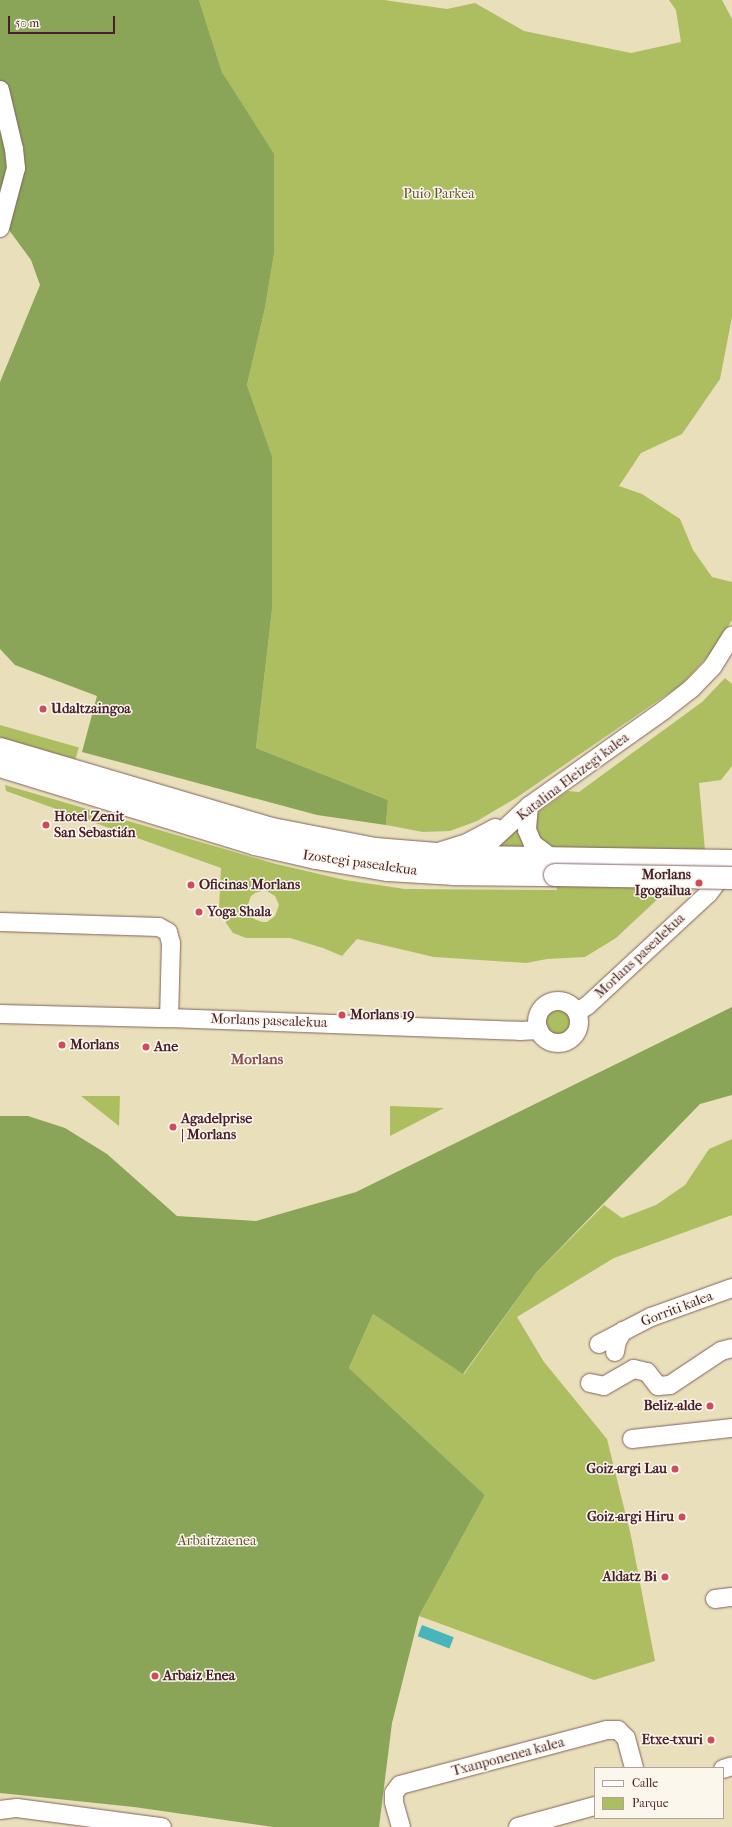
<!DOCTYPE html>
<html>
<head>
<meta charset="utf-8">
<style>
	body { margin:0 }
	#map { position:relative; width:732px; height:1827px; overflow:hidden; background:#e9dfba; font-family:"IM FELL French Canon",serif }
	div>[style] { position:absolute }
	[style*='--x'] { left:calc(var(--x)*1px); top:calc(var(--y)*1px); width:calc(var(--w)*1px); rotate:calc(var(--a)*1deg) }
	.green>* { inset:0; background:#adbe61; transform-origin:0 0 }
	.round { border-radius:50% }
	.forest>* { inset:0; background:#8aa557 }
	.water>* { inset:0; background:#46b5bc; transform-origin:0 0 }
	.roads { filter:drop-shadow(0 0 1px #82625d) drop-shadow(0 0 1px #82625d) }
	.minor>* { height:18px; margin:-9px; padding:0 9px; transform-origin:9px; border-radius:9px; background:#fff }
	.minor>.ring { margin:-9px; padding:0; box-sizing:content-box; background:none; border:18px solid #fff; border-radius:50% }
	.major>* { height:22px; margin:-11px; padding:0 11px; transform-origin:11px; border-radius:11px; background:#fff }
	.bridges { filter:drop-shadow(0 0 1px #82625d) drop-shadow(0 0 1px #82625d) }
	.major-bridge>* { height:22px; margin:-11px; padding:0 11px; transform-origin:11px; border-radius:11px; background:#fff }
	.dots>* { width:11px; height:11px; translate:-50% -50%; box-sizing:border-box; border:2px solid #fbf7ec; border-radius:50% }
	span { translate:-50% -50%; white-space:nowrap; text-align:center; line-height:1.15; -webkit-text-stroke:3px #fbf7ec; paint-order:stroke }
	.park-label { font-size:14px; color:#684f3b }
	.poi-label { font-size:14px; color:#4a1f2b; font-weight:700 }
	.left { translate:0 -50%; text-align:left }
	.right { translate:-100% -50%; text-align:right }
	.street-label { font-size:14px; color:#4a1f2b }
	.neighbourhood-label { font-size:15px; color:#894e51; font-weight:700 }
	.legend { position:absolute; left:594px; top:1767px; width:130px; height:52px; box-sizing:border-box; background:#fbf7ec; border:1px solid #b4a19f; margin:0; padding:5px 7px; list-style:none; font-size:12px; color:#4a1f2b }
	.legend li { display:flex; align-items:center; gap:8px; height:20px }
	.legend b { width:20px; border:1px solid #b4a19f }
	.scale { position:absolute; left:8px; top:16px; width:107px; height:18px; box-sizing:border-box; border:2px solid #4a1f2b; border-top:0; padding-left:5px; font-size:12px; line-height:14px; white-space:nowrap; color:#4a1f2b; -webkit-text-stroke:3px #fbf7ec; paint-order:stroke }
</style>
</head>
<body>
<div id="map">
	<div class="green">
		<div style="clip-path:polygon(199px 0,384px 0,447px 9px,475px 3px,524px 31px,631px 53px,681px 42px,676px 10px,669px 0,722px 0,732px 19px,732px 317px,720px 379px,682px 434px,641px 453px,619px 486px,642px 494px,680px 519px,693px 550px,712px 577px,732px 582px,732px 620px,713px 651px,681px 685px,516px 798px,477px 821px,450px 831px,423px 832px,386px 825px,388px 800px,256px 748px,272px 610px,272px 456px,247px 385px,265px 308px,274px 254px,274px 155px,222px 72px)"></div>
		<div style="clip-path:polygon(evenodd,725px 678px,732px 684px,732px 766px,721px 780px,699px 783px,705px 850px,663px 894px,616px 938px,585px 957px,547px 959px,526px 963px,434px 957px,357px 939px,342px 956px,323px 948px,290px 938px,246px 938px,233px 933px,226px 923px,227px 908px,219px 908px,221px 868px,6px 791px,5px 785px,276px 864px,345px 880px,405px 889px,557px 890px,555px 850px,539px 838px,535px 829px,535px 820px,538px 812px,568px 791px,579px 792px,702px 702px,725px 678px,265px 890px,275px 896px,279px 905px,275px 916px,267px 922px,262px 922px,254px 919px,250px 915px,247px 907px,251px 896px,255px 893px,265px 890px)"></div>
		<div style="left:0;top:725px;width:82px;height:12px;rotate:16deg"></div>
		<div style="clip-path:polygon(520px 822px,527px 848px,491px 847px)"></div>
		<div class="round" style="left:545px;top:1009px;width:26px;height:26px"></div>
		<div style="clip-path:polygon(81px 1096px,120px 1096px,119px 1126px)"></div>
		<div style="clip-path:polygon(390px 1106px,444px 1108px,390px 1136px)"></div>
		<div style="clip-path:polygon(732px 1139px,732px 1215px,614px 1258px,517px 1317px,544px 1362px,607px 1439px,631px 1536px,655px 1661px,594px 1680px,419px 1616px,485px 1495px,349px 1368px,373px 1314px,464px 1374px,536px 1273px,604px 1205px,622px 1218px,656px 1205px,685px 1185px,709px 1149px)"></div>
	</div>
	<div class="forest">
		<div style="clip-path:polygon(0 0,199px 0,222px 72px,274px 154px,274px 254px,265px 308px,247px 385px,272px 456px,272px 610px,256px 748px,388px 800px,386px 825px,317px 815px,82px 752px,97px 696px,15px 665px,0 649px,0 382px,40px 285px,31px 260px,9px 230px,0 187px)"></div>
		<div style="clip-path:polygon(732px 1007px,732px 1095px,700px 1104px,536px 1273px,463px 1374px,373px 1314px,349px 1368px,485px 1495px,419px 1616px,392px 1723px,379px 1827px,273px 1827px,134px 1807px,0 1793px,0 1116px,28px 1116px,65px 1128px,107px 1154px,177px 1216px,256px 1221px,356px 1192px)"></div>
	</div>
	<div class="water">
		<div style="left:422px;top:1625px;width:34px;height:12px;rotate:21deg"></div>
	</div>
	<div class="roads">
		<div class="minor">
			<div style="--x:0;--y:90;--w:61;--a:76.7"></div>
			<div style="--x:14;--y:149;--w:19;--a:84"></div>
			<div style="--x:16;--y:168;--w:62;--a:104.9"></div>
			<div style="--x:529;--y:806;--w:24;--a:95"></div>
			<div style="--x:527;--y:830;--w:15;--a:67"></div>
			<div style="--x:533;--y:844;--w:25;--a:37"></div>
			<div style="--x:438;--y:852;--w:30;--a:-17"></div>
			<div style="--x:467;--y:843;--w:32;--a:-28"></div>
			<div style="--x:467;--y:860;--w:8;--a:-23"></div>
			<div style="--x:474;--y:857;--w:75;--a:-42.8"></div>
			<div style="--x:529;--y:806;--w:166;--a:-35.4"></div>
			<div style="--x:664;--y:710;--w:36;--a:-38"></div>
			<div style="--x:692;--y:688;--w:30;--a:-46"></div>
			<div style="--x:713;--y:666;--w:36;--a:-58"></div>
			<div style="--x:0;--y:922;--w:159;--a:1.8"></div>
			<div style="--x:159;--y:927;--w:10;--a:29"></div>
			<div style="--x:168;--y:932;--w:11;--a:75"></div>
			<div style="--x:171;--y:943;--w:75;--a:91.5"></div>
			<div class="ring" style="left:537px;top:1001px;width:24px;height:24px"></div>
			<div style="--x:577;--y:1012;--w:13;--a:-32"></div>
			<div style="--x:588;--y:1005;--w:163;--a:-42.8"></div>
			<div style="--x:708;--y:894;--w:30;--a:-53"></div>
			<div style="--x:0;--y:1014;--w:169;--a:1.4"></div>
			<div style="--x:169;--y:1018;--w:351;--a:2.1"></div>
			<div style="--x:520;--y:1031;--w:19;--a:-3"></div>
			<div style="--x:599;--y:1344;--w:59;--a:-27.4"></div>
			<div style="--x:651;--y:1317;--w:86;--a:-19.7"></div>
			<div style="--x:615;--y:1352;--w:11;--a:-80"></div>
			<div style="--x:617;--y:1341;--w:12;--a:-59"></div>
			<div style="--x:590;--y:1383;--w:14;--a:12"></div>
			<div style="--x:604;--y:1386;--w:34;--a:-30"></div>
			<div style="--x:634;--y:1369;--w:13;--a:13"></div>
			<div style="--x:647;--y:1372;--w:18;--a:52"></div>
			<div style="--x:658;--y:1386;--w:12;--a:-5"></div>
			<div style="--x:670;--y:1385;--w:61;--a:-33.7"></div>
			<div style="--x:721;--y:1351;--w:11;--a:-15"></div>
			<div style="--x:632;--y:1439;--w:101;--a:-6.3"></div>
			<div style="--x:715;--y:1599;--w:17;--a:-7"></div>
			<div style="--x:723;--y:1769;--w:9;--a:-18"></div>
			<div style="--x:0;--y:1810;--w:17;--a:-7"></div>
			<div style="--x:17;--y:1808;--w:146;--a:7.5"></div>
			<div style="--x:401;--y:1827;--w:26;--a:-106"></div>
			<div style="--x:394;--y:1802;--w:9;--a:-90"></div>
			<div style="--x:394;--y:1793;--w:10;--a:-53"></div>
			<div style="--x:400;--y:1785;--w:214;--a:-14.9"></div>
			<div style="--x:607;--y:1730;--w:11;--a:0"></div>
			<div style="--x:618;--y:1730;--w:11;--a:45"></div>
			<div style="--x:626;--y:1738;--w:31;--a:75"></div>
			<div style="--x:518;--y:1827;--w:80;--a:-15.3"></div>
		</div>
		<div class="major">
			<div style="--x:0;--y:749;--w:284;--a:16.4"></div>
			<div style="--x:272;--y:829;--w:105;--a:11"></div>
			<div style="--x:375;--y:849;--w:99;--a:4.6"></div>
			<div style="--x:474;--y:857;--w:258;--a:0.9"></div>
			<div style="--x:0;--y:766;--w:267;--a:17"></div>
			<div style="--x:255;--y:844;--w:63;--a:12.9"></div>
			<div style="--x:316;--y:858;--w:73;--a:9.5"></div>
			<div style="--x:388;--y:870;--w:67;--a:3.4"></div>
			<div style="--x:455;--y:874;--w:100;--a:0.6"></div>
		</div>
	</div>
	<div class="bridges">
		<div class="major-bridge">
			<div style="--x:555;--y:875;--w:177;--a:1"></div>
		</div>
	</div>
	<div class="dots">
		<div style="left:43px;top:709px;background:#d1495b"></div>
		<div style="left:46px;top:825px;background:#d1495b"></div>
		<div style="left:699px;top:883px;background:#d1495b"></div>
		<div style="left:191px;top:885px;background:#d1495b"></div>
		<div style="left:199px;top:912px;background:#d1495b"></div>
		<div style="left:342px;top:1015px;background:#d1495b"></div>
		<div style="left:62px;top:1045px;background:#d1495b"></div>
		<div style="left:146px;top:1047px;background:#d1495b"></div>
		<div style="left:173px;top:1127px;background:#d1495b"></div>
		<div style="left:710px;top:1406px;background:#d1495b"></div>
		<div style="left:675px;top:1469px;background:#d1495b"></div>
		<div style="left:682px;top:1517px;background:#d1495b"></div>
		<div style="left:665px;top:1577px;background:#d1495b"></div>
		<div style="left:155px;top:1676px;background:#d1495b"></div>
		<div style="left:711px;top:1740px;background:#d1495b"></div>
	</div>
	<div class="park-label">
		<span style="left:439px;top:194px">Puio Parkea</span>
		<span style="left:217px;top:1541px">Arbaitzaenea</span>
	</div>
	<div class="poi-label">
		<span class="left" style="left:51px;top:709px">Udaltzaingoa</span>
		<span class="left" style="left:54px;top:825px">Hotel Zenit<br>San Sebastián</span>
		<span class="right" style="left:691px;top:883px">Morlans<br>Igogailua</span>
		<span class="left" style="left:199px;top:885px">Oficinas Morlans</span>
		<span class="left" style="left:207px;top:912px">Yoga Shala</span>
		<span class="left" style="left:350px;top:1015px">Morlans 19</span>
		<span class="left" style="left:70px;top:1045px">Morlans</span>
		<span class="left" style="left:154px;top:1047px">Ane</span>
		<span class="left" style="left:181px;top:1127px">Agadelprise<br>| Morlans</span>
		<span class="right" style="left:702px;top:1406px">Beliz-alde</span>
		<span class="right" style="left:667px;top:1469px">Goiz-argi Lau</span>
		<span class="right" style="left:674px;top:1517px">Goiz-argi Hiru</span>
		<span class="right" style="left:657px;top:1577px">Aldatz Bi</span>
		<span class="left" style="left:163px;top:1676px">Arbaiz Enea</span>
		<span class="right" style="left:703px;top:1740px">Etxe-txuri</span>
	</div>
	<div class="street-label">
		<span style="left:573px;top:777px;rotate:-37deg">Katalina Eleizegi kalea</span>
		<span style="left:360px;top:863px;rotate:8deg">Izostegi pasealekua</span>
		<span style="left:640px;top:956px;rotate:-43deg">Morlans pasealekua</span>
		<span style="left:269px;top:1021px;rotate:2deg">Morlans pasealekua</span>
		<span style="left:677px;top:1309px;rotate:-21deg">Gorriti kalea</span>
		<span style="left:508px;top:1757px;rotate:-15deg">Txanponenea kalea</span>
	</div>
	<div class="neighbourhood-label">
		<span style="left:257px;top:1060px">Morlans</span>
	</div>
	<ul class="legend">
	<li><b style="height:5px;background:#fff"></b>Calle</li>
	<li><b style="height:11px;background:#adbe61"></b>Parque</li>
	</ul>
	<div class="scale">50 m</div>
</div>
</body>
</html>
